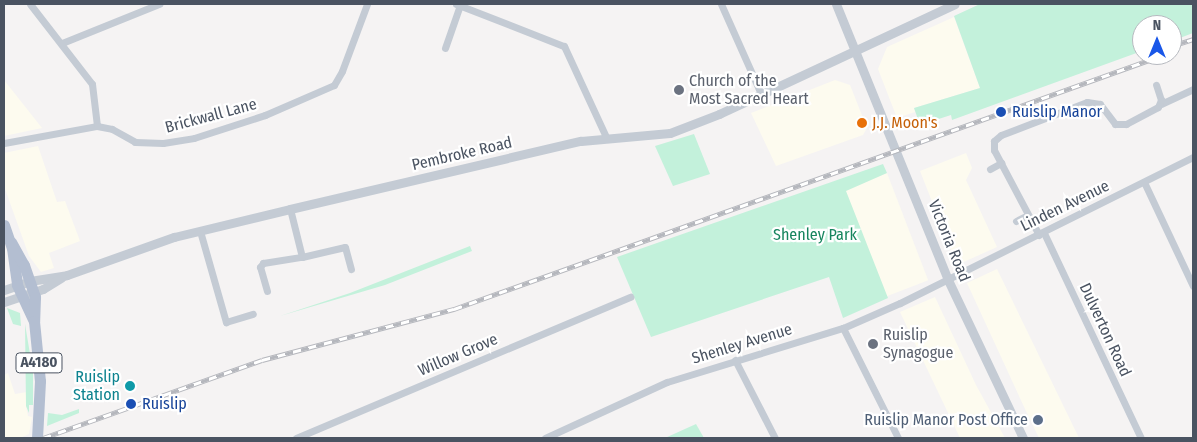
<!DOCTYPE html>
<html>
<head>
<meta charset="utf-8">
<style>
	body { margin:0 }
	#map { position:relative; width:1197px; height:442px; overflow:hidden; background:#f5f3f3; font-family:"Fira Sans Condensed",sans-serif }
	div>[style] { position:absolute }
	[style*='--x'] { left:calc(var(--x)*1px); top:calc(var(--y)*1px); width:calc(var(--w)*1px); rotate:calc(var(--a)*1deg) }
	.commercial>* { inset:0; background:#fdfbef; transform-origin:0 0 }
	.green>* { inset:0; background:#c3f1db }
	.minor>* { height:7px; margin:-3.5px; padding:0 3.5px; transform-origin:3.5px; border-radius:3.5px; background:#c4cbd4 }
	.tertiary>* { height:9px; margin:-4.5px; padding:0 4.5px; transform-origin:4.5px; border-radius:4.5px; background:#c4cbd4 }
	.primary>* { height:11px; margin:-5.5px; padding:0 5.5px; transform-origin:5.5px; border-radius:5.5px; background:#b3bed1 }
	.rail>* { height:4.5px; margin-top:-2.25px; transform-origin:0; background:repeating-linear-gradient(90deg,#fff 0 8px,#b5b7bd 0 16px); box-sizing:border-box; border-block:1px solid #b5b7bd }
	.dots>* { width:14px; height:14px; translate:-50% -50%; box-sizing:border-box; border:2px solid #fff; border-radius:50% }
	span { translate:-50% -50%; white-space:nowrap; text-align:center; line-height:1.15; -webkit-text-stroke:4.5px #fff; paint-order:stroke }
	.shield-label span { padding:1px 4px; background:#fff; border:1px solid; border-radius:4px; -webkit-text-stroke-width:0 }
	.shield-label { font-size:15px; color:#4a5361; font-weight:700 }
	.worship-label { font-size:16px; color:#5b616d }
	.left { translate:0 -50%; text-align:left }
	.transit-label { font-size:16px; color:#164399 }
	.street-label { font-size:16px; color:#4a5361 }
	.food-label { font-size:16px; color:#c56008 }
	.park-label { font-size:16px; color:#17855e }
	.culture-label { font-size:16px; color:#0d838f }
	.right { translate:-100% -50%; text-align:right }
	.service-label { font-size:16px; color:#4e5e75 }
	.frame { position:absolute; inset:0; border:5px solid #4a5361; pointer-events:none }
	.north { position:absolute; left:1132px; top:15px; width:50px; height:50px; box-sizing:border-box; background:#fff; border:1px solid #b7bac0; border-radius:50%; rotate:0deg; font-size:14px; font-weight:700; line-height:20px; text-align:center; color:#4a5361 }
	.north::after { content:''; display:block; margin:auto; width:18px; height:22px; background:#1a57e8; clip-path:polygon(50% 0,100% 100%,50% 72%,0 100%) }
</style>
</head>
<body>
<div id="map">
	<div class="commercial">
		<div style="clip-path:polygon(954px 17px,980px 88px,914px 108px,915px 112px,897px 118px,878px 69px,887px 47px)"></div>
		<div style="clip-path:polygon(4px 80px,42px 128px,4px 136px)"></div>
		<div style="clip-path:polygon(835px 80px,850px 85px,867px 128px,863px 135px,776px 166px,751px 113px)"></div>
		<div style="clip-path:polygon(38px 146px,57px 202px,65px 201px,80px 241px,49px 253px,54px 268px,41px 272px,29px 256px,4px 186px,4px 153px)"></div>
		<div style="clip-path:polygon(966px 153px,972px 168px,966px 180px,997px 247px,957px 265px,920px 171px)"></div>
		<div style="left:887px;top:173px;width:115px;height:45px;rotate:69deg"></div>
		<div style="clip-path:polygon(997px 269px,1079px 438px,1039px 438px,1025px 409px,967px 283px)"></div>
		<div style="clip-path:polygon(935px 297px,976px 385px,1005px 438px,960px 438px,900px 312px)"></div>
		<div style="clip-path:polygon(8px 373px,15px 394px,27px 392px,26px 406px,28px 416px,32px 417px,29px 434px,20px 438px,4px 438px,4px 375px)"></div>
	</div>
	<div class="green">
		<div style="clip-path:polygon(980px 4px,1193px 4px,1193px 33px,1172px 41px,1172px 25px,1142px 25px,1142px 51px,952px 120px,951px 115px,920px 125px,914px 108px,980px 88px,954px 16px)"></div>
		<div style="clip-path:polygon(694px 134px,710px 174px,673px 186px,655px 146px)"></div>
		<div style="clip-path:polygon(883px 164px,887px 173px,846px 191px,888px 298px,843px 318px,829px 277px,651px 337px,617px 257px)"></div>
		<div style="clip-path:polygon(470px 246px,472px 251px,385px 285px,280px 316px,350px 293px)"></div>
		<div style="clip-path:polygon(7px 308px,20px 313px,21px 326px,13px 324px)"></div>
		<div style="clip-path:polygon(25px 324px,33px 372px,33px 405px,29px 405px,29px 413px,26px 406px)"></div>
		<div style="clip-path:polygon(79px 409px,79px 413px,47px 426px,48px 413px,62px 415px)"></div>
		<div style="clip-path:polygon(696px 424px,704px 438px,665px 438px)"></div>
	</div>
	<div class="minor">
		<div style="--x:30;--y:4;--w:101;--a:52.2"></div>
		<div style="--x:92;--y:84;--w:42;--a:83.2"></div>
		<div style="--x:456;--y:4;--w:116;--a:21.3"></div>
		<div style="--x:564;--y:46;--w:100;--a:65.2"></div>
		<div style="--x:721;--y:4;--w:98;--a:66"></div>
		<div style="--x:62;--y:43;--w:105;--a:-21.9"></div>
		<div style="--x:445;--y:48;--w:46;--a:-70.8"></div>
		<div style="--x:1161;--y:104;--w:35;--a:-25"></div>
		<div style="--x:4;--y:143;--w:95;--a:-10.4"></div>
		<div style="--x:97;--y:126;--w:15;--a:11"></div>
		<div style="--x:112;--y:129;--w:26;--a:29"></div>
		<div style="--x:135;--y:142;--w:28;--a:2"></div>
		<div style="--x:163;--y:143;--w:31;--a:-9"></div>
		<div style="--x:194;--y:138;--w:75;--a:-17.9"></div>
		<div style="--x:265;--y:115;--w:75;--a:-23.5"></div>
		<div style="--x:334;--y:85;--w:16;--a:-60"></div>
		<div style="--x:342;--y:71;--w:72;--a:-69.5"></div>
		<div style="--x:990;--y:169;--w:13;--a:-29"></div>
		<div style="--x:1144;--y:182;--w:115;--a:64.8"></div>
		<div style="--x:1016;--y:221;--w:13;--a:-27"></div>
		<div style="--x:200;--y:231;--w:95;--a:74.1"></div>
		<div style="--x:226;--y:322;--w:28;--a:-17"></div>
		<div style="--x:1044;--y:233;--w:227;--a:64.7"></div>
		<div style="--x:1039;--y:235;--w:96;--a:-117.9"></div>
		<div style="--x:994;--y:150;--w:9;--a:-90"></div>
		<div style="--x:994;--y:141;--w:9;--a:-41"></div>
		<div style="--x:1001;--y:135;--w:92;--a:-21"></div>
		<div style="--x:1087;--y:102;--w:13;--a:9"></div>
		<div style="--x:1100;--y:104;--w:25;--a:53"></div>
		<div style="--x:1115;--y:124;--w:11;--a:0"></div>
		<div style="--x:1126;--y:124;--w:36;--a:-28"></div>
		<div style="--x:1158;--y:107;--w:8;--a:-67"></div>
		<div style="--x:1161;--y:100;--w:16;--a:-108"></div>
		<div style="--x:302;--y:257;--w:44;--a:-13.1"></div>
		<div style="--x:345;--y:247;--w:23;--a:75"></div>
		<div style="--x:267;--y:291;--w:25;--a:-106"></div>
		<div style="--x:260;--y:267;--w:5;--a:-53"></div>
		<div style="--x:263;--y:263;--w:39;--a:-9"></div>
		<div style="--x:302;--y:257;--w:49;--a:-104"></div>
		<div style="--x:843;--y:328;--w:123;--a:63.4"></div>
		<div style="--x:735;--y:360;--w:88;--a:62.9"></div>
		<div style="--x:296;--y:438;--w:363;--a:-22.9"></div>
		<div style="--x:545;--y:438;--w:134;--a:-24.7"></div>
		<div style="--x:667;--y:382;--w:184;--a:-17.1"></div>
		<div style="--x:843;--y:328;--w:62;--a:-23.7"></div>
		<div style="--x:900;--y:303;--w:327;--a:-26.5"></div>
	</div>
	<div class="tertiary">
		<div style="--x:836;--y:4;--w:298;--a:67.9"></div>
		<div style="--x:948;--y:280;--w:175;--a:64.6"></div>
		<div style="--x:4;--y:290;--w:28;--a:-19"></div>
		<div style="--x:30;--y:281;--w:37;--a:-9"></div>
		<div style="--x:67;--y:275;--w:114;--a:-19.6"></div>
		<div style="--x:174;--y:237;--w:119;--a:-13.6"></div>
		<div style="--x:290;--y:209;--w:299;--a:-13.2"></div>
		<div style="--x:581;--y:141;--w:89;--a:-5.1"></div>
		<div style="--x:670;--y:133;--w:53;--a:-21.2"></div>
		<div style="--x:719;--y:114;--w:260;--a:-25"></div>
		<div style="--x:4;--y:302;--w:41;--a:-18.4"></div>
		<div style="--x:43;--y:289;--w:22;--a:-32"></div>
	</div>
	<div class="primary">
		<div style="--x:4;--y:225;--w:24;--a:71"></div>
		<div style="--x:12;--y:248;--w:37;--a:82"></div>
		<div style="--x:17;--y:285;--w:38;--a:65"></div>
		<div style="--x:11;--y:242;--w:26;--a:61"></div>
		<div style="--x:24;--y:265;--w:34;--a:71"></div>
		<div style="--x:35;--y:297;--w:24;--a:92"></div>
		<div style="--x:34;--y:321;--w:60;--a:84.3"></div>
		<div style="--x:40;--y:381;--w:57;--a:93"></div>
	</div>
	<div class="rail">
		<div style="--x:1172;--y:46;--w:22;--a:-18"></div>
		<div style="--x:43;--y:438;--w:232;--a:-19.6"></div>
		<div style="--x:262;--y:360;--w:199;--a:-14.9"></div>
		<div style="--x:454;--y:309;--w:753;--a:-19.71"></div>
	</div>
	<div class="dots">
		<div style="left:679px;top:90px;background:#6b7280"></div>
		<div style="left:1001px;top:112px;background:#1a4fb4"></div>
		<div style="left:862px;top:123px;background:#e8710a"></div>
		<div style="left:873px;top:344px;background:#6b7280"></div>
		<div style="left:130px;top:386px;background:#0f9aa8"></div>
		<div style="left:131px;top:404px;background:#1a4fb4"></div>
		<div style="left:1038px;top:420px;background:#5c6f8a"></div>
	</div>
	<div class="shield-label">
		<span style="left:39px;top:363px">A4180</span>
	</div>
	<div class="worship-label">
		<span class="left" style="left:689px;top:90px">Church of the<br>Most Sacred Heart</span>
		<span class="left" style="left:883px;top:344px">Ruislip<br>Synagogue</span>
	</div>
	<div class="transit-label">
		<span class="left" style="left:1012px;top:112px">Ruislip Manor</span>
		<span class="left" style="left:142px;top:404px">Ruislip</span>
	</div>
	<div class="street-label">
		<span style="left:211px;top:116px;rotate:-15deg">Brickwall Lane</span>
		<span style="left:462px;top:154px;rotate:-13deg">Pembroke Road</span>
		<span style="left:1065px;top:206px;rotate:-26deg">Linden Avenue</span>
		<span style="left:949px;top:241px;rotate:68deg">Victoria Road</span>
		<span style="left:1105px;top:330px;rotate:65deg">Dulverton Road</span>
		<span style="left:742px;top:344px;rotate:-17deg">Shenley Avenue</span>
		<span style="left:458px;top:355px;rotate:-23deg">Willow Grove</span>
	</div>
	<div class="food-label">
		<span class="left" style="left:872px;top:123px">J.J. Moon's</span>
	</div>
	<div class="park-label">
		<span style="left:815px;top:235px">Shenley Park</span>
	</div>
	<div class="culture-label">
		<span class="right" style="left:120px;top:386px">Ruislip<br>Station</span>
	</div>
	<div class="service-label">
		<span class="right" style="left:1028px;top:420px">Ruislip Manor Post Office</span>
	</div>
	<div class="frame"></div>
	<div class="north">N</div>
</div>
</body>
</html>
